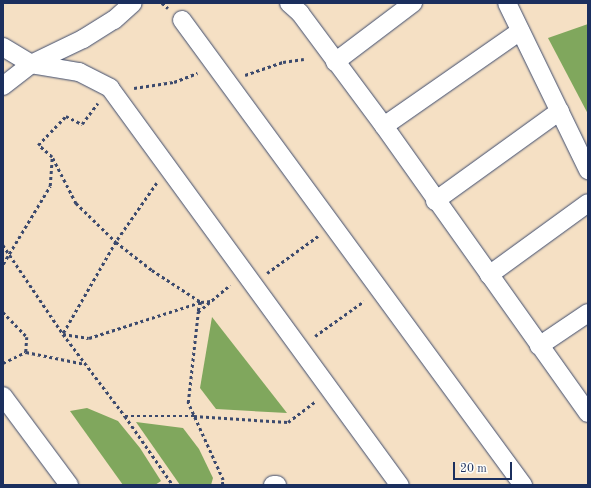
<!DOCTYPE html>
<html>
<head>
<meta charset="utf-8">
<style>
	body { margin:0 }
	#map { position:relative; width:591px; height:488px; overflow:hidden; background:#f5e0c4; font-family:"Old Standard TT",serif }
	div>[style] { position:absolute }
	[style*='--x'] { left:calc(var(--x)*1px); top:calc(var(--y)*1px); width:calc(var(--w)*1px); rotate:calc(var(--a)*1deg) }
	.forest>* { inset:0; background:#80a75d }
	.path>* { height:2.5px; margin-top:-1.25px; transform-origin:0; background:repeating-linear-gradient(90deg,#3c4a6d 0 3px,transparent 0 6px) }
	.roads { filter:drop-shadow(0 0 1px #3c4a6d) drop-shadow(0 0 1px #3c4a6d) }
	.minor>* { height:18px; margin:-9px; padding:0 9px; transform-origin:9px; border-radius:9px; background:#fff }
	span { translate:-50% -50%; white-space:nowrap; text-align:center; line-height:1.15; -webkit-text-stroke:3px #fdfcf7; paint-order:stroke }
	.frame { position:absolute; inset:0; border:4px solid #1b2f5e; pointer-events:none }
	.scale { position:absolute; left:453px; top:462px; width:59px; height:18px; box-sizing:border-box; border:2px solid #1b2f5e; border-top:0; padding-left:5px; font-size:12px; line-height:14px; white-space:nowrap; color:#1b2f5e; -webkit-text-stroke:3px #fdfcf7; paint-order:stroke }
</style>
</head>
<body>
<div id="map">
	<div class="forest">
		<div style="clip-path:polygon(588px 24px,588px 114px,548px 38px)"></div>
		<div style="clip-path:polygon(212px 317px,287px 413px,216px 409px,200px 388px)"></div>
		<div style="clip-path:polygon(87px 408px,118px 421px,140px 448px,161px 481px,155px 485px,123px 485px,70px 411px)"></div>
		<div style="clip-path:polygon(136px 422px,183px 428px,199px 449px,213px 478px,211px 485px,180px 485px)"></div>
	</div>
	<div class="path">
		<div style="--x:162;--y:3;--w:8;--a:40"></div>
		<div style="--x:245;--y:75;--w:40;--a:-18.9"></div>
		<div style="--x:283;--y:62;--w:21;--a:-8"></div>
		<div style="--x:134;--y:88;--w:40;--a:-8.5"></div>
		<div style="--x:174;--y:82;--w:25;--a:-21"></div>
		<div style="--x:53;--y:158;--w:51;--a:62.9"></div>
		<div style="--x:76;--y:203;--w:56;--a:44.3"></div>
		<div style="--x:116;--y:242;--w:46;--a:37.9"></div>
		<div style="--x:152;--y:270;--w:59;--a:33.1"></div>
		<div style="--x:201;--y:302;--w:10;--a:107"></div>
		<div style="--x:157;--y:183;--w:72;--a:124.8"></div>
		<div style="--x:116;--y:242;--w:106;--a:119.9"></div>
		<div style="--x:63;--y:334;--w:26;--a:9"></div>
		<div style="--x:89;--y:338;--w:118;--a:-17.8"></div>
		<div style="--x:201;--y:302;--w:10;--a:-6"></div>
		<div style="--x:3;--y:245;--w:107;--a:56"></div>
		<div style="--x:63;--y:334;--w:103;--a:52.9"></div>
		<div style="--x:125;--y:416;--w:69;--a:0"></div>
		<div style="--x:194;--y:416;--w:94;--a:3.7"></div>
		<div style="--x:288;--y:422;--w:35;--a:-37"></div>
		<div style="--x:3;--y:264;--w:91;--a:-58.9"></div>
		<div style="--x:50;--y:186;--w:29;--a:-86"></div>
		<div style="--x:52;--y:157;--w:18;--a:-139"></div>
		<div style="--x:38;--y:145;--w:40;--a:-46"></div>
		<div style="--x:66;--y:116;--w:18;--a:27"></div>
		<div style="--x:82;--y:124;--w:26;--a:-53"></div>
		<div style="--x:267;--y:273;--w:63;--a:-36"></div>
		<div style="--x:3;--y:312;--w:35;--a:46"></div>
		<div style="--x:27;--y:337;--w:15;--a:94"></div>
		<div style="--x:315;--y:336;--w:60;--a:-35.5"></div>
		<div style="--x:3;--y:363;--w:25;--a:-26"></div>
		<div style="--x:26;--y:352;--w:60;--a:11.5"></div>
		<div style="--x:125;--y:416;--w:84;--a:55.2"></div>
		<div style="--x:222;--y:485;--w:5;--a:-79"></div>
		<div style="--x:223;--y:480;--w:85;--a:-114.4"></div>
		<div style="--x:188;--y:403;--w:92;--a:-83.7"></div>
		<div style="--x:198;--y:312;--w:42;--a:-40.2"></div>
	</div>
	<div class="roads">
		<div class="minor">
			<div style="--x:289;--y:3;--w:15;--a:42"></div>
			<div style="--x:300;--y:13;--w:141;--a:53.4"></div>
			<div style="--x:384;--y:126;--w:352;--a:54.6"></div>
			<div style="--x:507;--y:3;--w:186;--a:64.1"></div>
			<div style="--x:182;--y:20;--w:577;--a:53.75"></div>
			<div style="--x:3;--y:47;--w:33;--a:31"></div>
			<div style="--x:31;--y:64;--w:49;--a:9.5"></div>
			<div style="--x:79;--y:72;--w:35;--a:27"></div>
			<div style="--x:110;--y:88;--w:492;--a:53.9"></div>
			<div style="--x:335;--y:62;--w:98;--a:-37.1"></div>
			<div style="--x:3;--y:86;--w:36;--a:-38"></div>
			<div style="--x:31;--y:64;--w:58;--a:-25.7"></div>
			<div style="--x:83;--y:39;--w:36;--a:-32"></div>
			<div style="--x:114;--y:20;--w:25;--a:-42"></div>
			<div style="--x:384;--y:126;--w:166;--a:-34.9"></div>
			<div style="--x:435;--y:201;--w:154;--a:-35.8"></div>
			<div style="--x:489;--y:275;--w:122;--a:-36"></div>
			<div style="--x:539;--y:346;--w:59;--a:-34"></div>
			<div style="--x:3;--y:396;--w:111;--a:53.4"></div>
			<div style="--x:273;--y:485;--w:4;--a:0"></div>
		</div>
	</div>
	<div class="frame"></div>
	<div class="scale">20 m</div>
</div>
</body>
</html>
